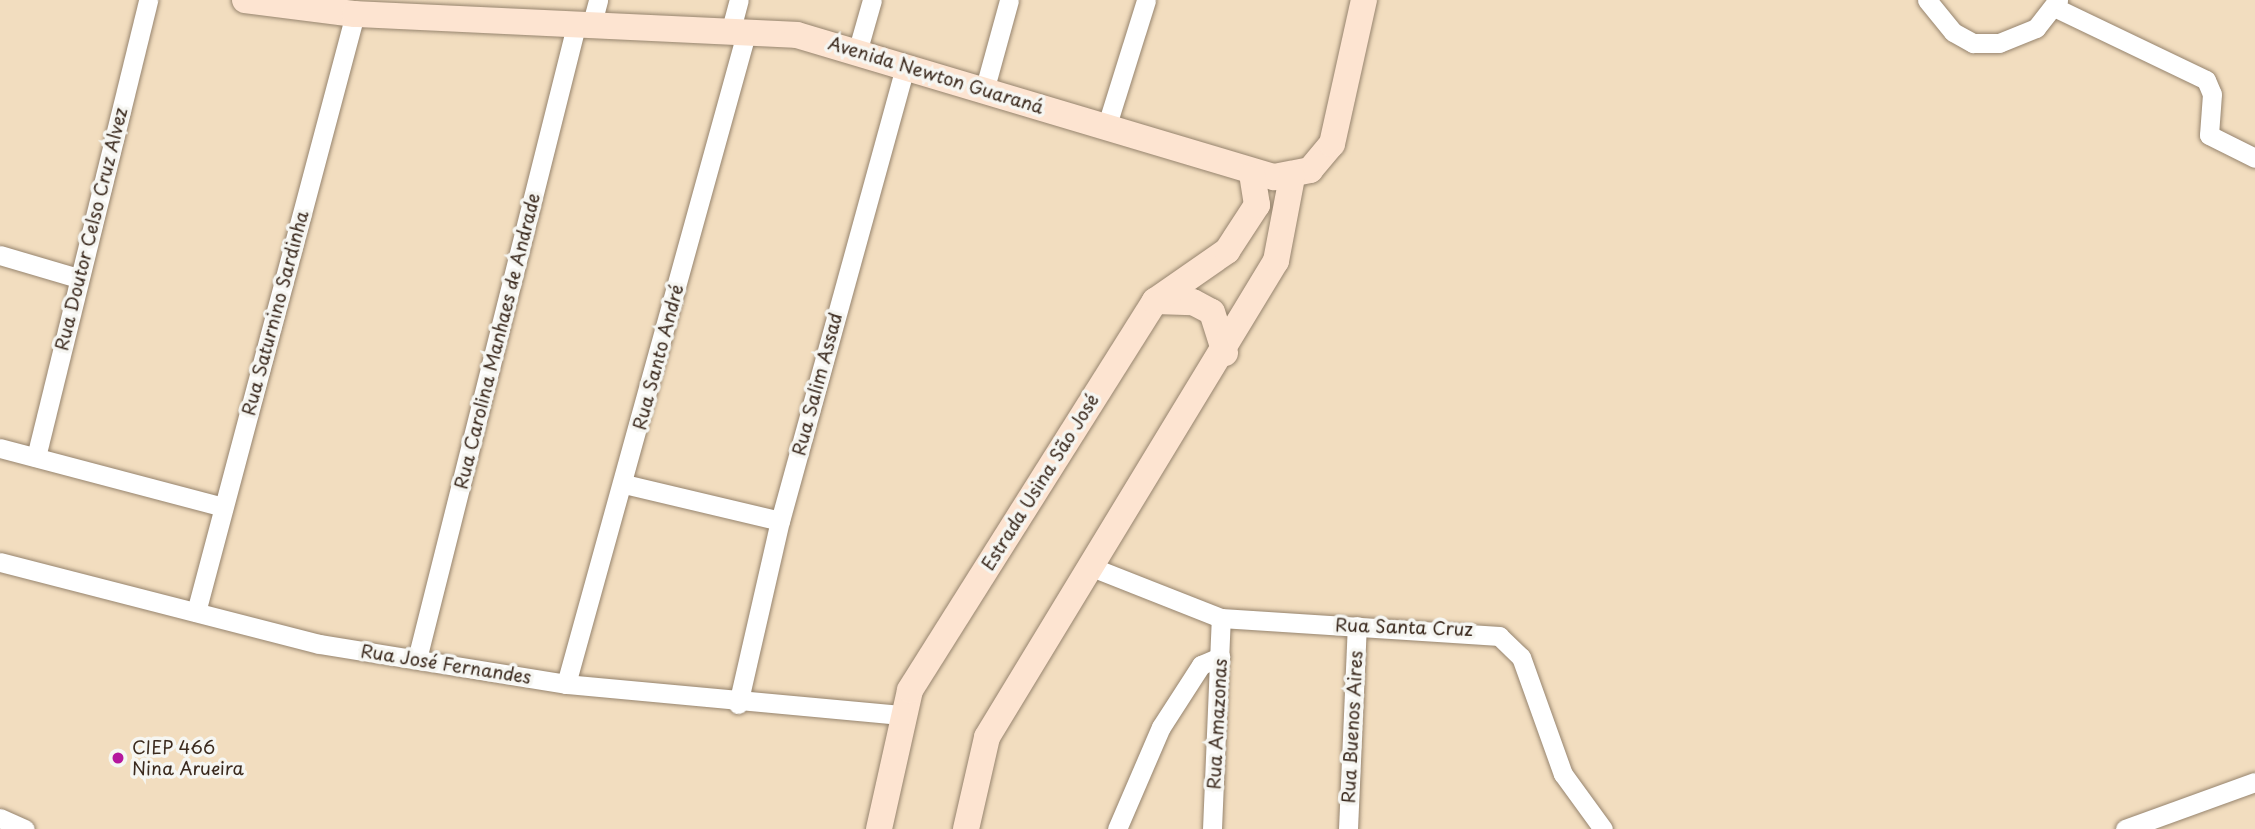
<!DOCTYPE html>
<html>
<head>
<meta charset="utf-8">
<style>
	body { margin:0 }
	#map { position:relative; width:2255px; height:829px; overflow:hidden; background:#f2ddbf; font-family:"Playpen Sans",sans-serif }
	div>[style] { position:absolute }
	[style*='--x'] { left:calc(var(--x)*1px); top:calc(var(--y)*1px); width:calc(var(--w)*1px); rotate:calc(var(--a)*1deg) }
	.roads { filter:drop-shadow(0 0 2px #96846e) drop-shadow(0 0 2px #96846e) }
	.minor>* { height:19px; margin:-9.5px; padding:0 9.5px; transform-origin:9.5px; border-radius:9.5px; background:#fff }
	.secondary>* { height:26px; margin:-13px; padding:0 13px; transform-origin:13px; border-radius:13px; background:#fde4d1 }
	.dots>* { width:19px; height:19px; translate:-50% -50%; box-sizing:border-box; border:4px solid #f6f6f2; border-radius:50% }
	span { translate:-50% -50%; white-space:nowrap; text-align:center; line-height:1.15; -webkit-text-stroke:7px #f6f6f2; paint-order:stroke }
	.street-label { font-size:18px; color:#3b2a1e }
	.poi-label { font-size:18px; color:#3b2a1e }
	.left { translate:0 -50%; text-align:left }
</style>
</head>
<body>
<div id="map">
	<div class="roads">
		<div class="minor">
			<div style="--x:1927;--y:0;--w:41;--a:50.9"></div>
			<div style="--x:1953;--y:32;--w:23;--a:29"></div>
			<div style="--x:1973;--y:43;--w:26;--a:0"></div>
			<div style="--x:1999;--y:43;--w:40;--a:-22"></div>
			<div style="--x:2036;--y:28;--w:36;--a:-52"></div>
			<div style="--x:2056;--y:8;--w:166;--a:25.6"></div>
			<div style="--x:2206;--y:80;--w:15;--a:67"></div>
			<div style="--x:2212;--y:94;--w:41;--a:94.2"></div>
			<div style="--x:2209;--y:135;--w:51;--a:26.6"></div>
			<div style="--x:592;--y:23;--w:24;--a:-75"></div>
			<div style="--x:731;--y:29;--w:30;--a:-75"></div>
			<div style="--x:858;--y:49;--w:51;--a:-74.1"></div>
			<div style="--x:984;--y:91;--w:94;--a:-74.6"></div>
			<div style="--x:1106;--y:128;--w:134;--a:-72.6"></div>
			<div style="--x:0;--y:255;--w:81;--a:16.4"></div>
			<div style="--x:0;--y:448;--w:231;--a:14.8"></div>
			<div style="--x:36;--y:457;--w:471;--a:-76.2"></div>
			<div style="--x:624;--y:484;--w:160;--a:13.3"></div>
			<div style="--x:0;--y:562;--w:329;--a:14.4"></div>
			<div style="--x:319;--y:644;--w:250;--a:9.2"></div>
			<div style="--x:566;--y:684;--w:335;--a:5.3"></div>
			<div style="--x:1094;--y:568;--w:136;--a:21.5"></div>
			<div style="--x:1221;--y:618;--w:279;--a:3.7"></div>
			<div style="--x:1499;--y:636;--w:30;--a:44"></div>
			<div style="--x:1521;--y:657;--w:124;--a:70.3"></div>
			<div style="--x:1563;--y:774;--w:68;--a:54"></div>
			<div style="--x:196;--y:612;--w:619;--a:-75.11"></div>
			<div style="--x:417;--y:659;--w:657;--a:-75.9"></div>
			<div style="--x:566;--y:684;--w:679;--a:-74.53"></div>
			<div style="--x:738;--y:704;--w:188;--a:-77.1"></div>
			<div style="--x:780;--y:521;--w:472;--a:-74.6"></div>
			<div style="--x:0;--y:818;--w:27;--a:24"></div>
			<div style="--x:1117;--y:829;--w:111;--a:-66.7"></div>
			<div style="--x:1161;--y:727;--w:74;--a:-57.2"></div>
			<div style="--x:1201;--y:665;--w:21;--a:-23"></div>
			<div style="--x:1212;--y:829;--w:211;--a:-87.6"></div>
			<div style="--x:1348;--y:829;--w:203;--a:-87.5"></div>
			<div style="--x:2125;--y:829;--w:138;--a:-19.9"></div>
		</div>
		<div class="secondary">
			<div style="--x:245;--y:0;--w:111;--a:7.3"></div>
			<div style="--x:355;--y:14;--w:442;--a:2.7"></div>
			<div style="--x:797;--y:35;--w:498;--a:16.6"></div>
			<div style="--x:1274;--y:177;--w:37;--a:-11"></div>
			<div style="--x:1310;--y:170;--w:34;--a:-50"></div>
			<div style="--x:1332;--y:144;--w:148;--a:-77.5"></div>
			<div style="--x:1155;--y:301;--w:38;--a:2"></div>
			<div style="--x:1193;--y:302;--w:21;--a:28"></div>
			<div style="--x:1212;--y:312;--w:43;--a:72.4"></div>
			<div style="--x:879;--y:829;--w:142;--a:-77.4"></div>
			<div style="--x:910;--y:690;--w:460;--a:-57.8"></div>
			<div style="--x:1155;--y:301;--w:88;--a:-34.8"></div>
			<div style="--x:1227;--y:251;--w:55;--a:-56.9"></div>
			<div style="--x:1257;--y:205;--w:30;--a:-99"></div>
			<div style="--x:966;--y:829;--w:94;--a:-77.1"></div>
			<div style="--x:987;--y:737;--w:557;--a:-58.74"></div>
			<div style="--x:1276;--y:261;--w:86;--a:-79.2"></div>
		</div>
	</div>
	<div class="dots">
		<div style="left:118px;top:758px;background:#b5179e"></div>
	</div>
	<div class="street-label">
		<span style="left:936px;top:75px;rotate:17deg">Avenida Newton Guaraná</span>
		<span style="left:91px;top:229px;rotate:-76deg">Rua Doutor Celso Cruz Alvez</span>
		<span style="left:275px;top:313px;rotate:-75deg">Rua Saturnino Sardinha</span>
		<span style="left:497px;top:341px;rotate:-76deg">Rua Carolina Manhaes de Andrade</span>
		<span style="left:658px;top:357px;rotate:-75deg">Rua Santo André</span>
		<span style="left:817px;top:384px;rotate:-75deg">Rua Salim Assad</span>
		<span style="left:1040px;top:482px;rotate:-58deg">Estrada Usina São José</span>
		<span style="left:1404px;top:627px;rotate:2deg">Rua Santa Cruz</span>
		<span style="left:446px;top:664px;rotate:9deg">Rua José Fernandes</span>
		<span style="left:1217px;top:724px;rotate:-87deg">Rua Amazonas</span>
		<span style="left:1352px;top:727px;rotate:-87deg">Rua Buenos Aires</span>
	</div>
	<div class="poi-label">
		<span class="left" style="left:132px;top:758px">CIEP 466<br>Nina Arueira</span>
	</div>
</div>
</body>
</html>
